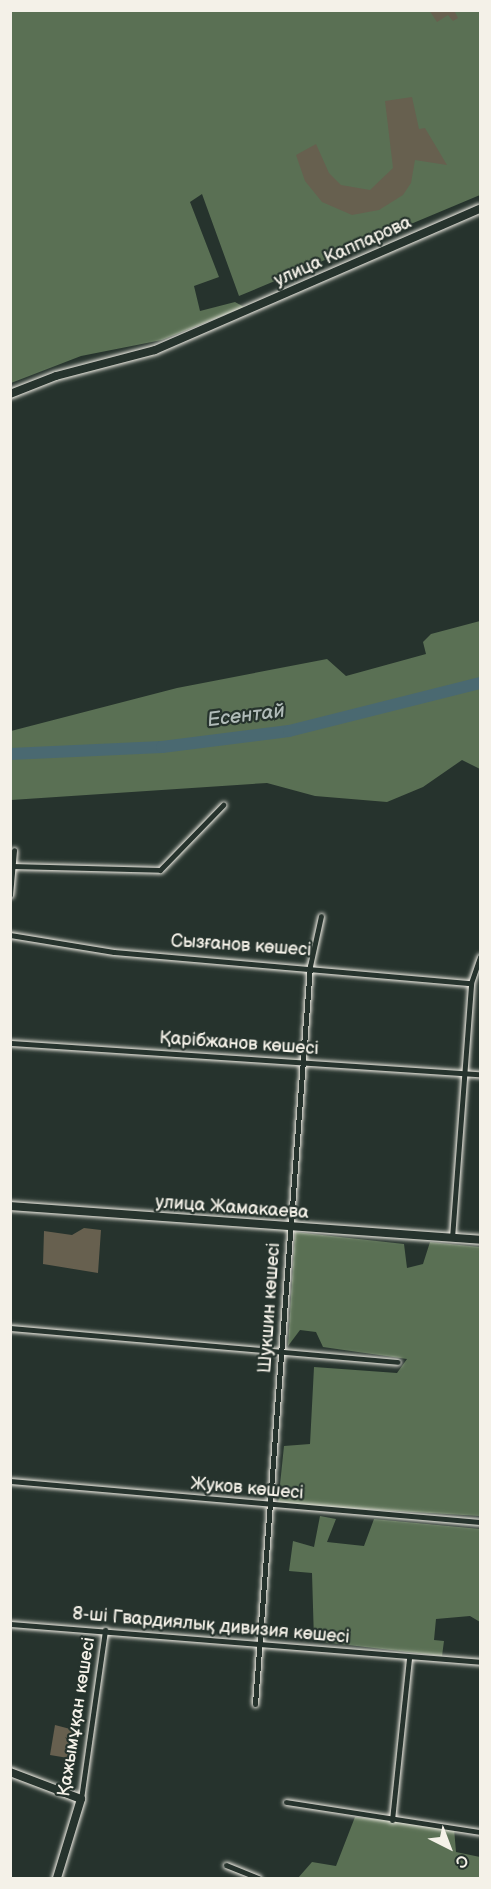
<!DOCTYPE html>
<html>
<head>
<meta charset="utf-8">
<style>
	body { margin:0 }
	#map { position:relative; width:491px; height:1889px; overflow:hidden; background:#26332d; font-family:"Balsamiq Sans",sans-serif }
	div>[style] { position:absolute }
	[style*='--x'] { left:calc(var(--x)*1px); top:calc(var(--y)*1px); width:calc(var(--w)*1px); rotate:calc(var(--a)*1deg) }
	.green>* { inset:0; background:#5a7054 }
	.river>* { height:12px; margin:-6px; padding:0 6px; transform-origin:6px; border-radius:6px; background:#4a6971 }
	.building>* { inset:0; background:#67604f }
	.roads { filter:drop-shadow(0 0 2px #f4f1e8) drop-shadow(0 0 2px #f4f1e8) }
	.street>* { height:5px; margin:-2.5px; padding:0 2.5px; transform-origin:2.5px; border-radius:2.5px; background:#26332d }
	.secondary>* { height:8px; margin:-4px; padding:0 4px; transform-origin:4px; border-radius:4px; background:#26332d }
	span { translate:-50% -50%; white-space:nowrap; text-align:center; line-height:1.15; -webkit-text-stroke:4.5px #26332d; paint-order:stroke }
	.street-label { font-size:18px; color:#f4f1e8 }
	.water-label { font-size:20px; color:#b0bbb8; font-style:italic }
	.frame { position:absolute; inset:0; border:12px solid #f4f1e8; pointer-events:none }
	.north { position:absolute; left:419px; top:1817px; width:60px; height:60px; -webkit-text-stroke:4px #26332d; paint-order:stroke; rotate:138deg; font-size:16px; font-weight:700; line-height:24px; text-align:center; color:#f4f1e8 }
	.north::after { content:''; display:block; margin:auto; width:21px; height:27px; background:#f4f1e8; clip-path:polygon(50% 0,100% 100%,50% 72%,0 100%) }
</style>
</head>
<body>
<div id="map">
	<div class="green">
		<div style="clip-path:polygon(121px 10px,480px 11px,480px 195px,239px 296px,202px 194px,190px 202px,219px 277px,194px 286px,200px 311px,235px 302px,244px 307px,162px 340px,81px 356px,11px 383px,11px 11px)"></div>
		<div style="clip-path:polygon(480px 621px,480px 769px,462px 760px,423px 787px,387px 802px,315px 796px,267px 783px,11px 800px,11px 731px,177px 688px,327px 659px,346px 676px,426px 654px,423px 642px,431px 634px)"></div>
		<div style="clip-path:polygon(295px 1232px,404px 1244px,407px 1268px,423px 1264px,430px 1242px,480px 1247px,480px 1516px,278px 1504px,284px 1446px,310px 1444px,314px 1367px,397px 1373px,407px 1359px,323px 1347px,316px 1332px,300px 1330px,288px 1346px)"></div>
		<div style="clip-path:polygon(320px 1516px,336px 1519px,327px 1542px,364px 1546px,374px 1519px,480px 1529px,480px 1622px,470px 1616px,436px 1619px,434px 1640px,444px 1641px,442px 1656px,314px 1641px,312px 1573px,289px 1571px,293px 1541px,314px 1547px)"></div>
		<div style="clip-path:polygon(355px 1817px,454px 1828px,456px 1852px,480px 1857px,480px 1878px,298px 1878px,312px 1862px,336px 1866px)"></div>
	</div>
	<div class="river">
		<div style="--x:10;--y:754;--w:152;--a:-2.6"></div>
		<div style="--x:162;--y:747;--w:128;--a:-7.2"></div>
		<div style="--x:289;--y:731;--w:197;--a:-14.1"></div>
	</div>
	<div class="building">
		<div style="clip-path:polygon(429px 10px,454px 10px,458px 18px,453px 21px,448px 15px,437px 22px)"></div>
		<div style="clip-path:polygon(412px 97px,419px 129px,425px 128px,447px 165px,415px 160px,411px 183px,403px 195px,379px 210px,352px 215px,322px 202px,305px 181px,296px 155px,316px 144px,329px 173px,341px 185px,370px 190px,393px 168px,385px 101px)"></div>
		<div style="clip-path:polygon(84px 1228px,101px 1230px,98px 1273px,43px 1264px,44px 1231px,72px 1235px)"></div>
		<div style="clip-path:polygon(55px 1725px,74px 1730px,77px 1748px,68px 1758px,50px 1755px)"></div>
	</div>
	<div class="roads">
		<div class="street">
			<div style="--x:12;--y:866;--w:148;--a:1.5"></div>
			<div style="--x:160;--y:870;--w:91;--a:-45.9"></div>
			<div style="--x:10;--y:895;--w:45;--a:-84.9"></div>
			<div style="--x:10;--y:935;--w:105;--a:9.3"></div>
			<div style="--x:114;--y:952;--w:358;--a:5"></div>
			<div style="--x:10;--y:1043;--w:471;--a:3.8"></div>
			<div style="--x:452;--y:1238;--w:256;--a:-85.7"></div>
			<div style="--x:471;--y:983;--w:28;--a:-71"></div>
			<div style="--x:10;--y:1328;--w:389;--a:5"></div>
			<div style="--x:10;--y:1481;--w:472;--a:5"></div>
			<div style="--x:10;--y:1624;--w:472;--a:4.6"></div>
			<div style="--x:255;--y:1704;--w:740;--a:-85.74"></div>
			<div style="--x:310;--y:966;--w:51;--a:-77.6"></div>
			<div style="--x:81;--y:1799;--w:171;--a:-81.9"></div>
			<div style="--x:286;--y:1802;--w:196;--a:8.8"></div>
			<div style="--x:392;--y:1820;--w:163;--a:-84"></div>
			<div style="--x:226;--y:1865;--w:35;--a:22"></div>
		</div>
		<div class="secondary">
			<div style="--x:10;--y:394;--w:49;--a:-21.4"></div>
			<div style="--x:56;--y:376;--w:102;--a:-14.7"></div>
			<div style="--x:155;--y:350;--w:354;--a:-23.5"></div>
			<div style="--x:10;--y:1206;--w:471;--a:4.1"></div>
			<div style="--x:10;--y:1772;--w:76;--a:20.8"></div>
			<div style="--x:81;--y:1799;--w:83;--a:106.9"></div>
		</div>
	</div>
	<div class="street-label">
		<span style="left:343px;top:252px;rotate:-24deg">улица Каппарова</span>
		<span style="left:241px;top:946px;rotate:4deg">Сызғанов көшесі</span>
		<span style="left:239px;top:1044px;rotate:4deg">Қарібжанов көшесі</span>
		<span style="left:232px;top:1208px;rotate:4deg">улица Жамакаева</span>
		<span style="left:270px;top:1308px;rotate:-86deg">Шукшин көшесі</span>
		<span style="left:247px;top:1489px;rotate:5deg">Жуков көшесі</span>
		<span style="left:211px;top:1626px;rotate:5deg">8-ші Гвардиялық дивизия көшесі</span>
		<span style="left:77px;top:1717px;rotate:-81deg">Қажымұқан көшесі</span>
	</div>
	<div class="water-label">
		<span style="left:246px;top:716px;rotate:-7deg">Есентай</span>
	</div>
	<div class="frame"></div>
	<div class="north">С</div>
</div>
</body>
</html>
